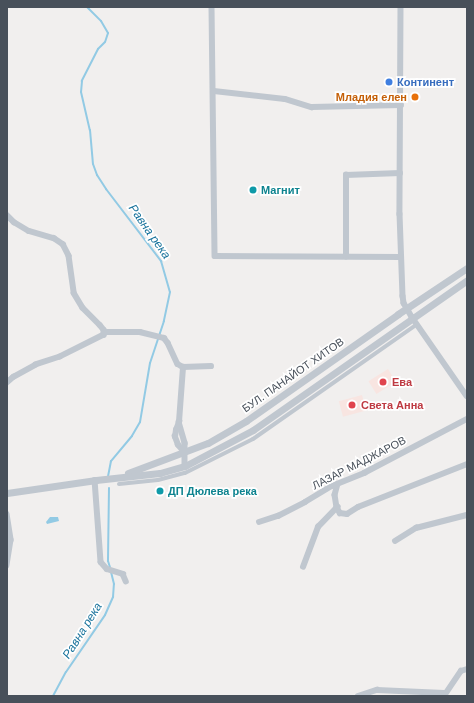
<!DOCTYPE html>
<html>
<head>
<meta charset="utf-8">
<style>
	body { margin:0 }
	#map { position:relative; width:474px; height:703px; overflow:hidden; background:#f1efee; font-family:Arial,sans-serif }
	div>[style] { position:absolute }
	[style*='--x'] { left:calc(var(--x)*1px); top:calc(var(--y)*1px); width:calc(var(--w)*1px); rotate:calc(var(--a)*1deg) }
	.medical>* { inset:0; background:#f8e5e1; transform-origin:0 0 }
	.water>* { inset:0; background:#92cae4 }
	.stream>* { height:2px; margin:-1px; padding:0 1px; transform-origin:1px; border-radius:1px; background:#92cae4 }
	.pedestrian>* { height:4px; margin:-2px; padding:0 2px; transform-origin:2px; border-radius:2px; background:#c0c7cf }
	.minor>* { height:5.5px; margin:-2.75px; padding:0 2.75px; transform-origin:2.75px; border-radius:2.75px; background:#c0c7cf }
	.tertiary>* { height:7px; margin:-3.5px; padding:0 3.5px; transform-origin:3.5px; border-radius:3.5px; background:#c0c7cf }
	.dots>* { width:11px; height:11px; translate:-50% -50%; box-sizing:border-box; border:2px solid #fff; border-radius:50% }
	span { translate:-50% -50%; white-space:nowrap; text-align:center; line-height:1.15; -webkit-text-stroke:3.5px #fff; paint-order:stroke }
	.shop-label { font-size:11px; color:#366cbe; font-weight:700 }
	.left { translate:0 -50%; text-align:left }
	.food-label { font-size:11px; color:#c56008; font-weight:700 }
	.right { translate:-100% -50%; text-align:right }
	.culture-label { font-size:11px; color:#0d838f; font-weight:700 }
	.street-label { font-size:11px; color:#48505a }
	.health-label { font-size:11px; color:#be3a42; font-weight:700 }
	.water-label { font-size:12px; color:#19739c; font-style:italic }
	.frame { position:absolute; inset:0; border:8px solid #48505a; pointer-events:none }
</style>
</head>
<body>
<div id="map">
	<div class="medical">
		<div style="left:388px;top:369px;width:15px;height:23px;rotate:58deg"></div>
		<div style="left:362px;top:395px;width:16px;height:24px;rotate:75deg"></div>
	</div>
	<div class="water">
		<div style="clip-path:polygon(50px 517px,58px 517px,59px 521px,47px 524px,46px 522px)"></div>
	</div>
	<div class="stream">
		<div style="--x:87;--y:7;--w:20;--a:45"></div>
		<div style="--x:101;--y:21;--w:14;--a:60"></div>
		<div style="--x:108;--y:33;--w:9;--a:108"></div>
		<div style="--x:105;--y:42;--w:10;--a:135"></div>
		<div style="--x:98;--y:49;--w:36;--a:117"></div>
		<div style="--x:82;--y:81;--w:11;--a:95"></div>
		<div style="--x:81;--y:92;--w:39;--a:77"></div>
		<div style="--x:90;--y:130;--w:34;--a:85"></div>
		<div style="--x:93;--y:164;--w:12;--a:70"></div>
		<div style="--x:97;--y:175;--w:17;--a:57"></div>
		<div style="--x:106;--y:189;--w:91;--a:52.6"></div>
		<div style="--x:161;--y:261;--w:32;--a:74"></div>
		<div style="--x:170;--y:292;--w:30;--a:102"></div>
		<div style="--x:164;--y:321;--w:44;--a:108.4"></div>
		<div style="--x:150;--y:363;--w:60;--a:99.6"></div>
		<div style="--x:140;--y:422;--w:16;--a:120"></div>
		<div style="--x:132;--y:436;--w:33;--a:130"></div>
		<div style="--x:111;--y:461;--w:15;--a:101"></div>
		<div style="--x:109;--y:488;--w:73;--a:90.8"></div>
		<div style="--x:108;--y:561;--w:6;--a:72"></div>
		<div style="--x:53;--y:696;--w:27;--a:-62"></div>
		<div style="--x:66;--y:672;--w:69;--a:-55.6"></div>
		<div style="--x:105;--y:615;--w:20;--a:-66"></div>
		<div style="--x:113;--y:597;--w:13;--a:-86"></div>
		<div style="--x:114;--y:584;--w:12;--a:-104"></div>
	</div>
	<div class="pedestrian">
		<div style="--x:119;--y:484;--w:39;--a:-6"></div>
		<div style="--x:158;--y:480;--w:28;--a:-15"></div>
		<div style="--x:185;--y:473;--w:76;--a:-26.6"></div>
		<div style="--x:253;--y:439;--w:200;--a:-35"></div>
	</div>
	<div class="minor">
		<div style="--x:212;--y:7;--w:249;--a:89.3"></div>
		<div style="--x:215;--y:256;--w:186;--a:0.3"></div>
		<div style="--x:401;--y:7;--w:207;--a:90.3"></div>
		<div style="--x:400;--y:214;--w:82;--a:87.9"></div>
		<div style="--x:403;--y:296;--w:7;--a:82"></div>
		<div style="--x:404;--y:303;--w:16;--a:60"></div>
		<div style="--x:412;--y:317;--w:96;--a:55.2"></div>
		<div style="--x:214;--y:91;--w:71;--a:6.4"></div>
		<div style="--x:285;--y:99;--w:28;--a:17"></div>
		<div style="--x:312;--y:107;--w:89;--a:-1.3"></div>
		<div style="--x:7;--y:215;--w:10;--a:45"></div>
		<div style="--x:14;--y:222;--w:17;--a:31"></div>
		<div style="--x:29;--y:231;--w:26;--a:16"></div>
		<div style="--x:54;--y:238;--w:11;--a:34"></div>
		<div style="--x:63;--y:244;--w:13;--a:63"></div>
		<div style="--x:69;--y:256;--w:37;--a:82"></div>
		<div style="--x:74;--y:293;--w:17;--a:59"></div>
		<div style="--x:83;--y:308;--w:24;--a:45"></div>
		<div style="--x:100;--y:325;--w:6;--a:51"></div>
		<div style="--x:104;--y:330;--w:5;--a:90"></div>
		<div style="--x:104;--y:335;--w:49;--a:153.4"></div>
		<div style="--x:60;--y:357;--w:25;--a:162"></div>
		<div style="--x:36;--y:365;--w:25;--a:151"></div>
		<div style="--x:14;--y:377;--w:9;--a:139"></div>
		<div style="--x:346;--y:257;--w:82;--a:-90"></div>
		<div style="--x:346;--y:175;--w:54;--a:-2.1"></div>
		<div style="--x:104;--y:332;--w:36;--a:0"></div>
		<div style="--x:140;--y:332;--w:25;--a:14"></div>
		<div style="--x:164;--y:338;--w:6;--a:51"></div>
		<div style="--x:168;--y:343;--w:23;--a:65"></div>
		<div style="--x:178;--y:364;--w:6;--a:31"></div>
		<div style="--x:179;--y:422;--w:22;--a:74"></div>
		<div style="--x:185;--y:443;--w:23;--a:90"></div>
		<div style="--x:184;--y:452;--w:9;--a:-131"></div>
		<div style="--x:178;--y:445;--w:9;--a:-111"></div>
		<div style="--x:175;--y:437;--w:7;--a:-82"></div>
		<div style="--x:176;--y:430;--w:9;--a:-69"></div>
		<div style="--x:179;--y:422;--w:55;--a:-85.8"></div>
		<div style="--x:183;--y:367;--w:28;--a:-2"></div>
		<div style="--x:95;--y:480;--w:82;--a:85.8"></div>
		<div style="--x:101;--y:562;--w:9;--a:49"></div>
		<div style="--x:107;--y:569;--w:17;--a:17"></div>
		<div style="--x:123;--y:574;--w:8;--a:67"></div>
		<div style="--x:338;--y:484;--w:11;--a:105"></div>
		<div style="--x:335;--y:495;--w:12;--a:81"></div>
		<div style="--x:337;--y:507;--w:7;--a:63"></div>
		<div style="--x:340;--y:513;--w:7;--a:8"></div>
		<div style="--x:347;--y:514;--w:13;--a:-32"></div>
		<div style="--x:358;--y:507;--w:117;--a:-21.5"></div>
		<div style="--x:7;--y:514;--w:26;--a:81"></div>
		<div style="--x:11;--y:540;--w:26;--a:99"></div>
		<div style="--x:259;--y:522;--w:20;--a:-18"></div>
		<div style="--x:278;--y:516;--w:30;--a:-27"></div>
		<div style="--x:305;--y:502;--w:31;--a:-31"></div>
		<div style="--x:332;--y:486;--w:35;--a:-22"></div>
		<div style="--x:364;--y:473;--w:116;--a:-27.7"></div>
		<div style="--x:395;--y:541;--w:25;--a:-32"></div>
		<div style="--x:416;--y:528;--w:53;--a:-14.3"></div>
		<div style="--x:303;--y:567;--w:43;--a:-69.4"></div>
		<div style="--x:318;--y:527;--w:28;--a:-46"></div>
		<div style="--x:358;--y:696;--w:20;--a:-18"></div>
		<div style="--x:377;--y:690;--w:67;--a:2.6"></div>
		<div style="--x:444;--y:696;--w:30;--a:-56"></div>
		<div style="--x:461;--y:671;--w:6;--a:-18"></div>
	</div>
	<div class="tertiary">
		<div style="--x:128;--y:473;--w:85;--a:-20.6"></div>
		<div style="--x:208;--y:443;--w:44;--a:-30.1"></div>
		<div style="--x:246;--y:421;--w:186;--a:-35.1"></div>
		<div style="--x:398;--y:314;--w:83;--a:-33.7"></div>
		<div style="--x:7;--y:493;--w:90;--a:-8.3"></div>
		<div style="--x:96;--y:480;--w:64;--a:-6.2"></div>
		<div style="--x:160;--y:473;--w:26;--a:-16"></div>
		<div style="--x:185;--y:466;--w:77;--a:-27.9"></div>
		<div style="--x:253;--y:430;--w:261;--a:-35"></div>
	</div>
	<div class="dots">
		<div style="left:389px;top:82px;background:#3f7fe0"></div>
		<div style="left:415px;top:97px;background:#e8710a"></div>
		<div style="left:253px;top:190px;background:#0f9aa8"></div>
		<div style="left:383px;top:382px;background:#e0444e"></div>
		<div style="left:352px;top:405px;background:#e0444e"></div>
		<div style="left:160px;top:491px;background:#0f9aa8"></div>
	</div>
	<div class="shop-label">
		<span class="left" style="left:397px;top:82px">Континент</span>
	</div>
	<div class="food-label">
		<span class="right" style="left:407px;top:97px">Младия елен</span>
	</div>
	<div class="culture-label">
		<span class="left" style="left:261px;top:190px">Магнит</span>
		<span class="left" style="left:168px;top:491px">ДП Дюлева река</span>
	</div>
	<div class="street-label">
		<span style="left:293px;top:375px;rotate:-35deg">БУЛ. ПАНАЙОТ ХИТОВ</span>
		<span style="left:359px;top:463px;rotate:-27deg">ЛАЗАР МАДЖАРОВ</span>
	</div>
	<div class="health-label">
		<span class="left" style="left:392px;top:382px">Ева</span>
		<span class="left" style="left:361px;top:405px">Света Анна</span>
	</div>
	<div class="water-label">
		<span style="left:149px;top:232px;rotate:55deg">Равна река</span>
		<span style="left:83px;top:631px;rotate:-58deg">Равна река</span>
	</div>
	<div class="frame"></div>
</div>
</body>
</html>
